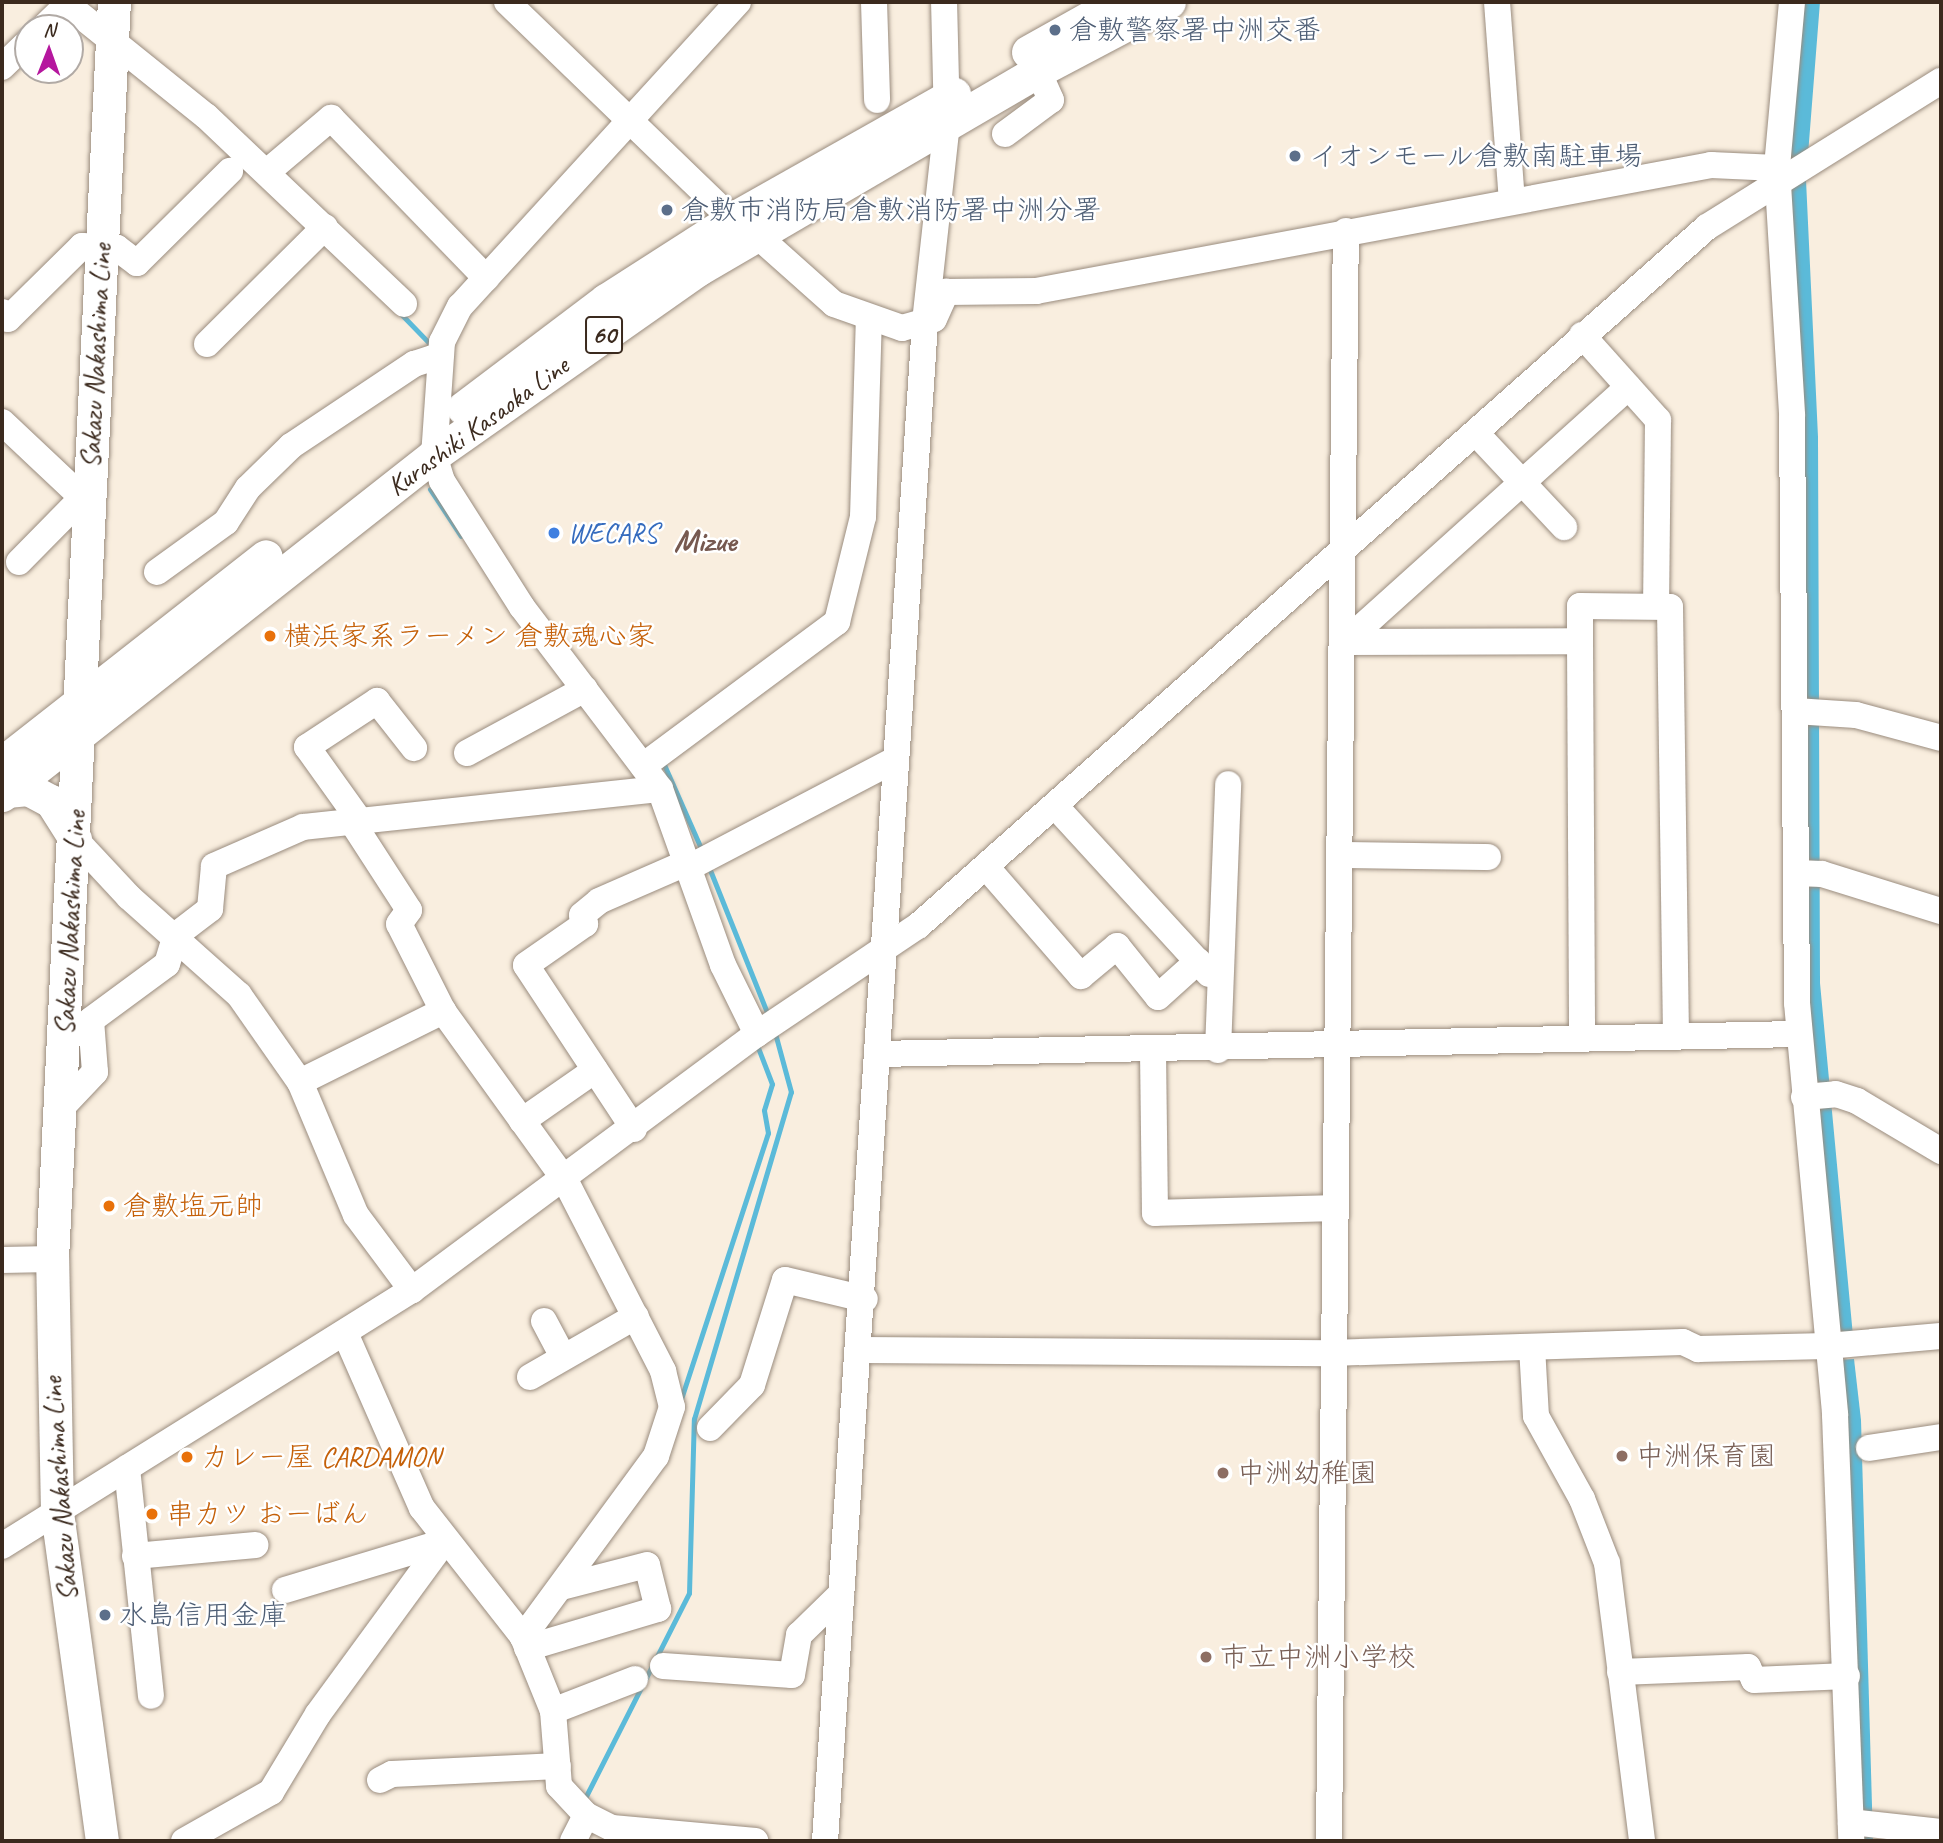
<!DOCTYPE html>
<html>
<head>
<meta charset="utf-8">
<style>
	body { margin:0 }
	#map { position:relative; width:1943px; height:1843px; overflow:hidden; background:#f9eedf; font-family:Caveat,"Klee One",sans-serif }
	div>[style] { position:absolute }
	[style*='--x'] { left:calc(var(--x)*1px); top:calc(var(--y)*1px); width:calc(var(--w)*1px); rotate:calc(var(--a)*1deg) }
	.water>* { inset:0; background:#5bbad9 }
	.stream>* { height:5px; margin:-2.5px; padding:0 2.5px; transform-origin:2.5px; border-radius:2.5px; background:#5bbad9 }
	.roads { filter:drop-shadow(0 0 2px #9a8c7e) drop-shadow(0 0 2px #9a8c7e) }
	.minor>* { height:26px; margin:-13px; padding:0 13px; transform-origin:13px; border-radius:13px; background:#fff }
	.major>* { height:33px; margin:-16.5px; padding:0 16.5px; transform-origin:16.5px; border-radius:16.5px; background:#fff }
	.dots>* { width:19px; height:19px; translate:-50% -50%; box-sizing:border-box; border:4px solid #fff; border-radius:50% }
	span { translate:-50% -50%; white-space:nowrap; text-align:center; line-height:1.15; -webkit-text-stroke:5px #fff; paint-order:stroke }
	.shield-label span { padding:2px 5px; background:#fff; border:2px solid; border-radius:5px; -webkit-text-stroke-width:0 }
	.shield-label { font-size:26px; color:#3b2a1e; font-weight:700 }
	.service-label { font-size:28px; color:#4e5e75 }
	.left { translate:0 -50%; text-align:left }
	.street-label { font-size:28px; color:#3b2a1e }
	.shop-label { font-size:28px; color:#366cbe }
	.food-label { font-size:28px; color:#c56008 }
	.education-label { font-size:28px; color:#785e54 }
	.quarter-label { font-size:32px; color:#765950; font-weight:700 }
	.frame { position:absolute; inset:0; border:4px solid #3b2a1e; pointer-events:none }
	.north { position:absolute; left:14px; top:14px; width:70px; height:70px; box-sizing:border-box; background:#fff; border:2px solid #b1aaa5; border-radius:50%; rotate:1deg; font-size:19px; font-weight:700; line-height:28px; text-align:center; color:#3b2a1e }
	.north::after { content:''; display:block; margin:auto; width:24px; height:32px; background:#b5179e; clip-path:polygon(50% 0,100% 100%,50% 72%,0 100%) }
</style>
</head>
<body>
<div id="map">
	<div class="water">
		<div style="clip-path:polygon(1800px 2px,1820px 2px,1806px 180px,1818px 437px,1820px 983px,1853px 1336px,1843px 1337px,1834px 1329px,1806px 1016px,1785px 148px)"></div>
		<div style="clip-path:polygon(1854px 1359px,1861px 1420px,1873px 1841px,1858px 1841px,1836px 1360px)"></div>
	</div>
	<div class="stream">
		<div style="--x:401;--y:314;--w:43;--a:45.9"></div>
		<div style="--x:430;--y:489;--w:56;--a:56.6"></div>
		<div style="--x:662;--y:760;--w:102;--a:66.2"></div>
		<div style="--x:708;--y:865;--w:162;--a:68.2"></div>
		<div style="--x:681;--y:1399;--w:280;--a:-71.9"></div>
		<div style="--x:768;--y:1133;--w:23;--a:-100"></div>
		<div style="--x:764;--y:1110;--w:27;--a:-73"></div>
		<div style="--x:772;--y:1084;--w:42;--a:-111"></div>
		<div style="--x:584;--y:1800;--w:232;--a:-63.1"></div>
		<div style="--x:689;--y:1593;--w:174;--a:-88.4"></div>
		<div style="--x:694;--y:1419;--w:341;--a:-73.5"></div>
		<div style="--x:791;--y:1092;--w:61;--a:-105.2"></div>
	</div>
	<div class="roads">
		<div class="minor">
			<div style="--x:64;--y:2;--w:182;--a:38.8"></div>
			<div style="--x:206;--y:116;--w:273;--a:43.5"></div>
			<div style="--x:507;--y:2;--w:313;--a:44"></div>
			<div style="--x:738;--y:2;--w:412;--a:132.4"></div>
			<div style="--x:460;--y:306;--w:40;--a:116.6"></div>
			<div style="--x:442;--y:342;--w:113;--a:94"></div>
			<div style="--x:434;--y:455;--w:27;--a:73"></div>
			<div style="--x:442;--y:481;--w:149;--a:57.6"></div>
			<div style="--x:522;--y:607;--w:228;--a:52.8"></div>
			<div style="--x:660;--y:789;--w:187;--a:70.3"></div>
			<div style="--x:723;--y:965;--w:77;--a:63.8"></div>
			<div style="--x:874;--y:2;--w:98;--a:88.2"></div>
			<div style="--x:1497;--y:2;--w:199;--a:85.7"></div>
			<div style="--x:1792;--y:2;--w:167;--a:95.2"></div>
			<div style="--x:1777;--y:168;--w:248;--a:86.5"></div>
			<div style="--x:1792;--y:416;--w:587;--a:89.51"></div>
			<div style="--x:1797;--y:1003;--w:414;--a:84.7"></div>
			<div style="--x:1835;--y:1415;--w:426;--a:87.8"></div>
			<div style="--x:43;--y:28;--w:33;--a:-44"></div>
			<div style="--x:2;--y:67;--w:36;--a:-44"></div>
			<div style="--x:1005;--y:134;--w:57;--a:-36.5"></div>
			<div style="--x:1051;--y:100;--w:32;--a:-114"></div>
			<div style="--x:267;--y:172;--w:84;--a:-40.2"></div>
			<div style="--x:331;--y:118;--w:223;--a:45.9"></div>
			<div style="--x:760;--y:238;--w:99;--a:41.7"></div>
			<div style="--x:834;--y:304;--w:72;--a:19.4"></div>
			<div style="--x:902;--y:328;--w:33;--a:-16"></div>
			<div style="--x:934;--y:319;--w:30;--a:-66"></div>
			<div style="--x:946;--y:292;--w:90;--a:-0.6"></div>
			<div style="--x:1036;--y:291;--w:687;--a:-10.57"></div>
			<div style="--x:1711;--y:165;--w:66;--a:2.6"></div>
			<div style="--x:2;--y:312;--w:9;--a:49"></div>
			<div style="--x:8;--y:319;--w:104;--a:-44.6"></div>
			<div style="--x:82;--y:246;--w:35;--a:3"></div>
			<div style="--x:117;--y:248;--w:25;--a:37"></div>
			<div style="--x:137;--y:263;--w:131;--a:-44.7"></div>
			<div style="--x:1582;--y:335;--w:114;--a:48.2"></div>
			<div style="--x:1658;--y:420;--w:184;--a:90.6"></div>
			<div style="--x:207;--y:344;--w:166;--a:-44.8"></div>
			<div style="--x:2;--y:422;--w:120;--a:43.3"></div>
			<div style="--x:1476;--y:433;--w:129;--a:46.9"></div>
			<div style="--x:19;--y:562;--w:90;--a:-45.5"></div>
			<div style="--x:157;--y:572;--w:85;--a:-35.9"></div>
			<div style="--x:226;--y:522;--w:40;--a:-57.1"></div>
			<div style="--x:248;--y:488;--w:60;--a:-44.3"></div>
			<div style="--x:291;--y:446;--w:148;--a:-33.7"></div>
			<div style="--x:414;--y:364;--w:28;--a:-18"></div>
			<div style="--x:1580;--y:641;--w:398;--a:89.7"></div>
			<div style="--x:1345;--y:642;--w:235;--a:-0.2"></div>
			<div style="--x:1580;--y:641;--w:35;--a:-90"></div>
			<div style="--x:1580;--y:606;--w:90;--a:0.6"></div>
			<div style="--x:1670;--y:607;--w:429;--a:89.2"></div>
			<div style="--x:1345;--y:642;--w:381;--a:-42"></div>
			<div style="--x:1795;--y:711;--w:61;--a:3.8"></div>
			<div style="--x:1856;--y:715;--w:88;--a:15.1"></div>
			<div style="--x:467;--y:753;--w:134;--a:-28.5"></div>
			<div style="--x:643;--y:766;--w:242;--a:-36.6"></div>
			<div style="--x:837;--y:622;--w:108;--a:-76.1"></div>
			<div style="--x:863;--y:517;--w:198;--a:-88.3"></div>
			<div style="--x:1057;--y:808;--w:225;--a:47.5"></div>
			<div style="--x:360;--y:821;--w:91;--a:-125.6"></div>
			<div style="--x:307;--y:747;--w:84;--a:-33.3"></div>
			<div style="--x:377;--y:701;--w:60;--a:51.8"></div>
			<div style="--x:75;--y:839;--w:79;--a:47"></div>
			<div style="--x:129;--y:897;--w:147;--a:41.7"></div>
			<div style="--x:239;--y:995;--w:106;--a:55"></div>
			<div style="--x:300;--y:1082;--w:144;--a:67.2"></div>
			<div style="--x:356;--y:1215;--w:94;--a:53.3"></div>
			<div style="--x:1341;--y:855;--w:147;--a:0.8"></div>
			<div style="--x:688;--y:868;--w:233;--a:-27.6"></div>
			<div style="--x:988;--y:869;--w:142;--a:49"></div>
			<div style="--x:1081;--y:976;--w:47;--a:-39.8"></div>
			<div style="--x:1117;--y:946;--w:65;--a:51.2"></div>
			<div style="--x:1158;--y:997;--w:54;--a:-42"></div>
			<div style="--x:1796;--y:873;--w:26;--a:2"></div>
			<div style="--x:1822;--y:874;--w:125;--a:17.3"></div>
			<div style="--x:443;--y:1011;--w:208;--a:54.2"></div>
			<div style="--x:565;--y:1180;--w:215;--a:62.8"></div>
			<div style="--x:663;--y:1371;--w:37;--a:76"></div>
			<div style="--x:672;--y:1407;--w:52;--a:108.1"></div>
			<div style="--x:656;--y:1456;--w:225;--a:126.3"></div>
			<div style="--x:1218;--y:1050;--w:266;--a:-87.8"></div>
			<div style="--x:1153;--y:1051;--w:162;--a:89.3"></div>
			<div style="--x:1155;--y:1213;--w:179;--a:-1.6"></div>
			<div style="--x:879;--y:1054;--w:920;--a:-1.25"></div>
			<div style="--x:300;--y:1082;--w:160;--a:-26.4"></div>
			<div style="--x:443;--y:1011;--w:97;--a:-116.8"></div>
			<div style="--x:399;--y:924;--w:17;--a:-54"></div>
			<div style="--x:409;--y:910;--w:105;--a:-122.9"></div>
			<div style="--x:1804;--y:1097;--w:32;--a:-5"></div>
			<div style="--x:1836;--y:1094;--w:22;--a:18"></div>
			<div style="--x:1857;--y:1101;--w:98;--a:30.8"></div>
			<div style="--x:60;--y:1109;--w:51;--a:-46.6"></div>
			<div style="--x:95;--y:1072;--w:52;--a:-94.4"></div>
			<div style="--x:91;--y:1020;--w:94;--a:-36.4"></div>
			<div style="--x:167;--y:964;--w:30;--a:-73"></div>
			<div style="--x:176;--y:935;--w:43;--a:-37.4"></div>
			<div style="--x:210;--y:909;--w:43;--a:-84.7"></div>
			<div style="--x:214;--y:866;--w:97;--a:-23.7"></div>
			<div style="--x:303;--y:827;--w:359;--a:-6.1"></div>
			<div style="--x:522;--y:1121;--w:89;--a:-34.9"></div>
			<div style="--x:634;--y:1129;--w:196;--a:-123.4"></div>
			<div style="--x:526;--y:965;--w:72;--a:-34.8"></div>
			<div style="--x:585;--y:924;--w:9;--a:-108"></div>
			<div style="--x:582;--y:915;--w:22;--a:-39"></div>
			<div style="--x:599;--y:901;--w:95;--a:-23.6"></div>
			<div style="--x:2;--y:1260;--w:50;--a:-1.1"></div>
			<div style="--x:544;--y:1321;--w:38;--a:62"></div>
			<div style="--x:345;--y:1333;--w:191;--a:66.3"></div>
			<div style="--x:422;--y:1508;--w:164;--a:51.9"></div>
			<div style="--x:523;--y:1637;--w:80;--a:67.9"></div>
			<div style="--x:553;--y:1711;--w:75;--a:85.4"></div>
			<div style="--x:559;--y:1786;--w:40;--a:47"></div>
			<div style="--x:586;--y:1815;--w:29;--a:27"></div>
			<div style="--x:612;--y:1828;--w:144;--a:5.2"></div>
			<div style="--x:1532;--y:1347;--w:69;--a:86.7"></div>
			<div style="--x:1536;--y:1416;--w:95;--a:61"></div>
			<div style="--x:1582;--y:1499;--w:69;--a:68.7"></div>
			<div style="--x:1607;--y:1563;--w:280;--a:82.8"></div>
			<div style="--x:862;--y:1350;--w:468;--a:0.4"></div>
			<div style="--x:1330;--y:1353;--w:353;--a:-1.8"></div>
			<div style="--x:1683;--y:1342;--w:17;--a:25"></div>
			<div style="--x:1698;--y:1349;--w:129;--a:-1.3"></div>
			<div style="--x:1827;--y:1346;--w:114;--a:-5"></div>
			<div style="--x:530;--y:1377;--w:122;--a:-29.9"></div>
			<div style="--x:710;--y:1428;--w:60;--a:-45.7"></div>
			<div style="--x:752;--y:1385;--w:110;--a:-72.6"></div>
			<div style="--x:785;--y:1280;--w:82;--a:13.4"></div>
			<div style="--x:1869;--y:1448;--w:73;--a:-8.7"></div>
			<div style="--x:127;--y:1468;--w:229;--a:84"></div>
			<div style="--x:2;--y:1546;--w:483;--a:-32"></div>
			<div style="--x:412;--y:1290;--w:430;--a:-36.6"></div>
			<div style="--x:757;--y:1034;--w:194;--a:-33.9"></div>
			<div style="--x:918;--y:926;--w:1054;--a:-41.54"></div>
			<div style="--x:1707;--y:227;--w:276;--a:-32"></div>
			<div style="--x:135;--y:1556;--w:121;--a:-5.2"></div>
			<div style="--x:285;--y:1590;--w:166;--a:-16.8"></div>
			<div style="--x:527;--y:1648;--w:137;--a:-16.6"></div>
			<div style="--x:658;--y:1609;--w:45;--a:-104"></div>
			<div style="--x:647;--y:1565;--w:88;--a:165.5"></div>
			<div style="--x:663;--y:1666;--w:129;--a:4"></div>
			<div style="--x:792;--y:1675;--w:41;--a:-80.1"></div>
			<div style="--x:799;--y:1635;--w:59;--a:-44.3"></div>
			<div style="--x:1620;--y:1672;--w:128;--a:-2.2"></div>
			<div style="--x:1748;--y:1667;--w:14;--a:65"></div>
			<div style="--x:1754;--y:1680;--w:93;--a:-2.5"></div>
			<div style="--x:553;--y:1711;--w:88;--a:-21.3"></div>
			<div style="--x:380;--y:1780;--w:13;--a:-27"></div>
			<div style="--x:392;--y:1774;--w:166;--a:-2.8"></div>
			<div style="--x:1851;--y:1822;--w:91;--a:6.3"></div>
			<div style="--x:184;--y:1841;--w:100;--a:-29.4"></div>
			<div style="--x:271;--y:1792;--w:91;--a:-58.9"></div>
			<div style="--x:318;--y:1714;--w:213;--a:-53.8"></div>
			<div style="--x:573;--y:1841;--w:29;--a:-63"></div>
			<div style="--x:825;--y:1841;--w:1522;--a:-86.23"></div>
			<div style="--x:925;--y:322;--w:200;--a:-83.7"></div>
			<div style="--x:947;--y:123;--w:121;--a:-91.4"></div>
			<div style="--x:1329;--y:1841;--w:1610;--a:-89.4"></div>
		</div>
		<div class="major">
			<div style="--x:1028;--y:52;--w:102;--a:-29.3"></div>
			<div style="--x:463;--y:408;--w:179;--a:-37.1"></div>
			<div style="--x:606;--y:300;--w:150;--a:-32.7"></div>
			<div style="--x:732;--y:219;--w:255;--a:-29.4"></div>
			<div style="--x:2;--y:763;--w:335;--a:-38.1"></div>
			<div style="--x:7;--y:791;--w:21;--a:-5"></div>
			<div style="--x:28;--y:789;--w:26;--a:28"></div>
			<div style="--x:51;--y:801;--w:45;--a:57.7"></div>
			<div style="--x:2;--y:795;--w:550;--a:-38.2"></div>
			<div style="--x:434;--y:455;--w:324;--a:-35.1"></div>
			<div style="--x:699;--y:269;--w:393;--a:-30.3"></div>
			<div style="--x:1038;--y:71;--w:148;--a:-27.8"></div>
			<div style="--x:102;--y:1841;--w:332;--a:-97.8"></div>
			<div style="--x:57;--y:1512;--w:253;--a:-91.1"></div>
			<div style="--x:52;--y:1259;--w:1259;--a:-87.18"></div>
		</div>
	</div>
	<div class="dots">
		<div style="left:1055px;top:30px;background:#5c6f8a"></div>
		<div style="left:1295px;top:156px;background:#5c6f8a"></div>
		<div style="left:667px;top:210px;background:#5c6f8a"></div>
		<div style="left:554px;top:533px;background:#3f7fe0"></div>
		<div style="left:270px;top:636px;background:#e8710a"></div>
		<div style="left:109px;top:1206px;background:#e8710a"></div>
		<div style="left:1622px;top:1456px;background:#8d6e63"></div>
		<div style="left:187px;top:1457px;background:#e8710a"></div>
		<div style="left:1223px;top:1473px;background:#8d6e63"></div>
		<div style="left:152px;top:1514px;background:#e8710a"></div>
		<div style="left:105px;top:1615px;background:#5c6f8a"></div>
		<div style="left:1206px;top:1657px;background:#8d6e63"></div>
	</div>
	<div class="shield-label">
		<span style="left:604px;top:335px">60</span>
	</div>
	<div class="service-label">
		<span class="left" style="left:1069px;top:30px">倉敷警察署中洲交番</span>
		<span class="left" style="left:1309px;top:156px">イオンモール倉敷南駐車場</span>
		<span class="left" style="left:681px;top:210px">倉敷市消防局倉敷消防署中洲分署</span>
		<span class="left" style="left:119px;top:1615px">水島信用金庫</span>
	</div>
	<div class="street-label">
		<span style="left:96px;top:356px;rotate:-87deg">Sakazu Nakashima Line</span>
		<span style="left:478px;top:426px;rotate:-36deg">Kurashiki Kasaoka Line</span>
		<span style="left:70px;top:923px;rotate:-87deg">Sakazu Nakashima Line</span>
		<span style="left:60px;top:1489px;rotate:-94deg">Sakazu Nakashima Line</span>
	</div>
	<div class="shop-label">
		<span class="left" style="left:568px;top:533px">WECARS</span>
	</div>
	<div class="food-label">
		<span class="left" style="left:284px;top:636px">横浜家系ラーメン 倉敷魂心家</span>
		<span class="left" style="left:123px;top:1206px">倉敷塩元帥</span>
		<span class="left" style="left:201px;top:1457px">カレー屋 CARDAMON</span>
		<span class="left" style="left:166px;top:1514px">串カツ おーばん</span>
	</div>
	<div class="education-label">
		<span class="left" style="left:1636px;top:1456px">中洲保育園</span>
		<span class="left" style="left:1237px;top:1473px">中洲幼稚園</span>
		<span class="left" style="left:1220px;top:1657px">市立中洲小学校</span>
	</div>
	<div class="quarter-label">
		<span style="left:705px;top:541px">Mizue</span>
	</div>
	<div class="frame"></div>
	<div class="north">N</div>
</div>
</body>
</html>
